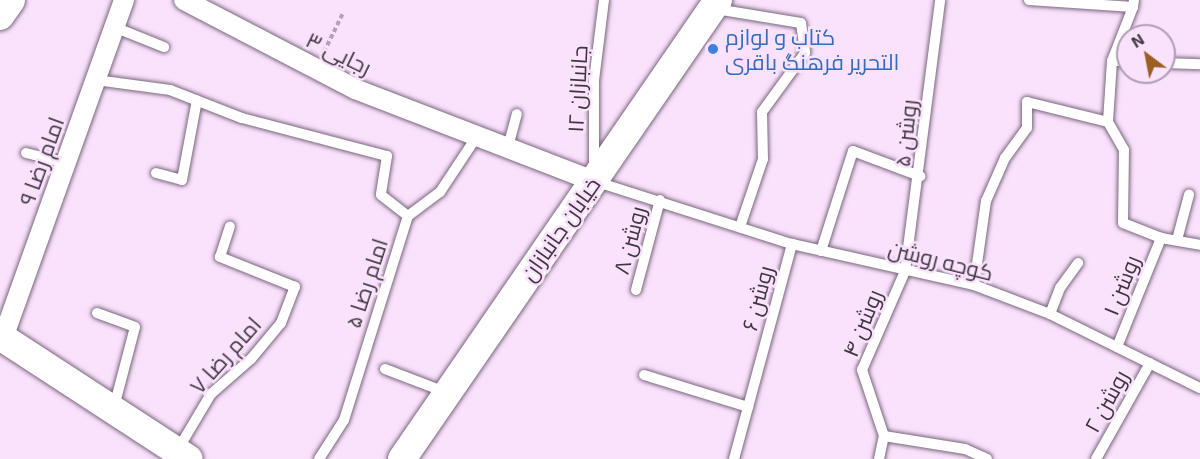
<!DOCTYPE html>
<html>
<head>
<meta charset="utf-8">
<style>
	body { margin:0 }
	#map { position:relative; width:1200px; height:459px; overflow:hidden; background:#fae2fd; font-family:"Exo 2",Cairo,sans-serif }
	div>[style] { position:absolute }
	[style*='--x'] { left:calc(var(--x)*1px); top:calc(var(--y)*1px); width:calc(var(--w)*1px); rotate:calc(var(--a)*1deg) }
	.path>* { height:4px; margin-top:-2px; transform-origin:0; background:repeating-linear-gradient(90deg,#b4a2b7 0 4.5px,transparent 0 7.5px) }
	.roads { filter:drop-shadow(0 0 2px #7a667d) drop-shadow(0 0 2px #7a667d) }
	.lane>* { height:10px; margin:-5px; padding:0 5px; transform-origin:5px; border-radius:5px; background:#fff }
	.street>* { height:20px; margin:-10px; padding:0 10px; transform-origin:10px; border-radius:10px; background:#fff }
	.secondary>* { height:28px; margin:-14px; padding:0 14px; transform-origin:14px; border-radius:14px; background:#fff }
	.dots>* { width:16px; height:16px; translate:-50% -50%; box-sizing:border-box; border:3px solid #fae2fd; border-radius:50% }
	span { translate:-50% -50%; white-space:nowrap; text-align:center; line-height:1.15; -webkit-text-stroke:5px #fae2fd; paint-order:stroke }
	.shop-label { font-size:22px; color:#366cbe }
	.left { translate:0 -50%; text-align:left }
	.street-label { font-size:22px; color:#3f3640 }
	.north { position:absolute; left:1116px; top:24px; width:60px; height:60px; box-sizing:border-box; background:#fae2fd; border:2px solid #af9db1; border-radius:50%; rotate:328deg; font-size:16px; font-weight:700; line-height:24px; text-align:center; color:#3f3640 }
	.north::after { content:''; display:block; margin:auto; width:21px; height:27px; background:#9b6021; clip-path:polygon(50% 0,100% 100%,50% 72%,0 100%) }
</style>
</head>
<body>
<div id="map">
	<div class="path">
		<div style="--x:324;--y:52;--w:43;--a:-64"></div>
	</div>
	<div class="roads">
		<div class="lane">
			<div style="--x:604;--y:0;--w:81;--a:97.1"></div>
			<div style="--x:594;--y:80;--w:101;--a:90"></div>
			<div style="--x:594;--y:181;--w:208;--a:17.7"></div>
			<div style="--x:792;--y:244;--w:187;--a:12.7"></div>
			<div style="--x:974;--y:285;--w:81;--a:20.9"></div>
			<div style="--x:1050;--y:314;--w:167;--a:26.3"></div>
			<div style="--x:1029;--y:0;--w:104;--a:3.9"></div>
			<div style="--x:1133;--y:7;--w:7;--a:-82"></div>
			<div style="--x:1133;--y:7;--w:58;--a:111.3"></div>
			<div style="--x:1112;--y:61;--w:61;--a:93.8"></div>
			<div style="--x:1108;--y:122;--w:32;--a:60"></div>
			<div style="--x:1124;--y:150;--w:73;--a:90.8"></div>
			<div style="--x:1123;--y:223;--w:41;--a:21.5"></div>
			<div style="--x:1161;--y:238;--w:40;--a:10"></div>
			<div style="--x:716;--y:9;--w:86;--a:9.4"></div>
			<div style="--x:801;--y:23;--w:30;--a:82"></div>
			<div style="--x:805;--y:53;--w:73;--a:126.1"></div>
			<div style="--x:762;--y:112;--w:47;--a:88.8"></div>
			<div style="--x:763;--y:159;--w:72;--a:108.7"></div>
			<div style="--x:114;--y:27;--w:54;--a:21.8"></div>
			<div style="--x:1112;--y:61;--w:16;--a:0"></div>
			<div style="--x:1164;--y:63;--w:36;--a:2"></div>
			<div style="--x:96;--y:80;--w:75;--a:7.7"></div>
			<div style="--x:170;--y:90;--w:77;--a:21.3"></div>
			<div style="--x:242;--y:118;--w:150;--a:14.7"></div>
			<div style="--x:387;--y:156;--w:39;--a:99"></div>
			<div style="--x:381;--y:195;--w:34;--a:38"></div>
			<div style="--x:508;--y:147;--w:34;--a:-75"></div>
			<div style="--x:26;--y:153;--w:41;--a:14"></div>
			<div style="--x:156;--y:173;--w:27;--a:15"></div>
			<div style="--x:182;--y:180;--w:81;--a:-79.4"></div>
			<div style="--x:1177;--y:240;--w:47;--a:-75.1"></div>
			<div style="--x:821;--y:251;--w:105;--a:-72.3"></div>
			<div style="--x:853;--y:151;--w:72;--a:20.5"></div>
			<div style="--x:974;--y:285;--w:85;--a:-81.9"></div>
			<div style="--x:986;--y:201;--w:47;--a:-66.2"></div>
			<div style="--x:1005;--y:158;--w:37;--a:-54"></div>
			<div style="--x:1027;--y:128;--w:26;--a:-90"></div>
			<div style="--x:1027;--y:102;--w:83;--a:13.9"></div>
			<div style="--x:636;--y:290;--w:93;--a:-75.1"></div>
			<div style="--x:97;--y:313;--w:40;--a:20.2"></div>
			<div style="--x:135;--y:327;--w:83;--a:104.7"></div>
			<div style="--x:1050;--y:314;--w:28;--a:-69"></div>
			<div style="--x:1060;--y:288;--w:31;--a:-54"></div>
			<div style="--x:1117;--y:347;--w:118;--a:-68"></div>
			<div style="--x:385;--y:369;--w:64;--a:21"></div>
			<div style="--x:644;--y:375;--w:109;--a:17.1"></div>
			<div style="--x:884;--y:436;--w:82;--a:9.1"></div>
			<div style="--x:965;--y:449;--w:24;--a:24"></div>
			<div style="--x:177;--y:451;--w:66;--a:-59.2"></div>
			<div style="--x:211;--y:394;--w:53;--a:-41.2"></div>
			<div style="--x:251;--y:359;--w:47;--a:-50.2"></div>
			<div style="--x:281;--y:323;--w:39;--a:-69"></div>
			<div style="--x:295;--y:287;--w:81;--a:-158.2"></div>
			<div style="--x:220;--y:257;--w:32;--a:-72"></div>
			<div style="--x:319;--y:459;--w:46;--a:-57.3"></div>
			<div style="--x:344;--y:420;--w:214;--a:-72.6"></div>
			<div style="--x:408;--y:216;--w:40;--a:-37"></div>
			<div style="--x:440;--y:192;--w:67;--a:-56.5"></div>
			<div style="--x:734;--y:459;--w:223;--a:-74.9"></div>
			<div style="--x:879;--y:459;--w:24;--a:-78"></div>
			<div style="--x:884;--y:436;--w:70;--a:-108.4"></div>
			<div style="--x:862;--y:370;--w:108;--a:-66.5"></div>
			<div style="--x:905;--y:271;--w:273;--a:-82.6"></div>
			<div style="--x:1096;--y:459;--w:110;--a:-60.6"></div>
		</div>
		<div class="street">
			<div style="--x:184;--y:0;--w:193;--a:27.5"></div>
			<div style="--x:355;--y:89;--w:256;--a:21.1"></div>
			<div style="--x:3;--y:338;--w:359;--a:-70.3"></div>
		</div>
		<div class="secondary">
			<div style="--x:0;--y:16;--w:19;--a:-55"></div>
			<div style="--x:0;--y:336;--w:225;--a:33.1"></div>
			<div style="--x:402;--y:459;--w:557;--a:-55.45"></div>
		</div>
	</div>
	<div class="dots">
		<div style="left:713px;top:49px;background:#3f7fe0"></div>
	</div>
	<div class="shop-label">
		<span class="left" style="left:725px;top:49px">کتاب و لوازم<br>التحریر فرهنگ باقری</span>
	</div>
	<div class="street-label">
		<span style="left:339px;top:53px;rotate:26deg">رجایی ۳</span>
		<span style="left:577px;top:89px;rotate:-87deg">جانبازان ۱۲</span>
		<span style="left:905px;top:133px;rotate:-84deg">روشن ۵</span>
		<span style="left:41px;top:161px;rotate:-70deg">امام رضا ۹</span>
		<span style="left:560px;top:229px;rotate:-55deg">خیابان جانبازان</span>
		<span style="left:629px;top:240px;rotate:-75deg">روشن ۸</span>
		<span style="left:941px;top:260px;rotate:14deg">کوچه روشن</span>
		<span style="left:366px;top:283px;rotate:-72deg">امام رضا ۵</span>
		<span style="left:1121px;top:285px;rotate:-68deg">روشن ۱</span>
		<span style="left:757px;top:298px;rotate:-75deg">روشن ۶</span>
		<span style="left:862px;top:323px;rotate:-68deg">روشن ۴</span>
		<span style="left:225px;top:355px;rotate:-48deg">امام رضا ۷</span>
		<span style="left:1106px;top:401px;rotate:-61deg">روشن ۲</span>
	</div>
	<div class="north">N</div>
</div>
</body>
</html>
